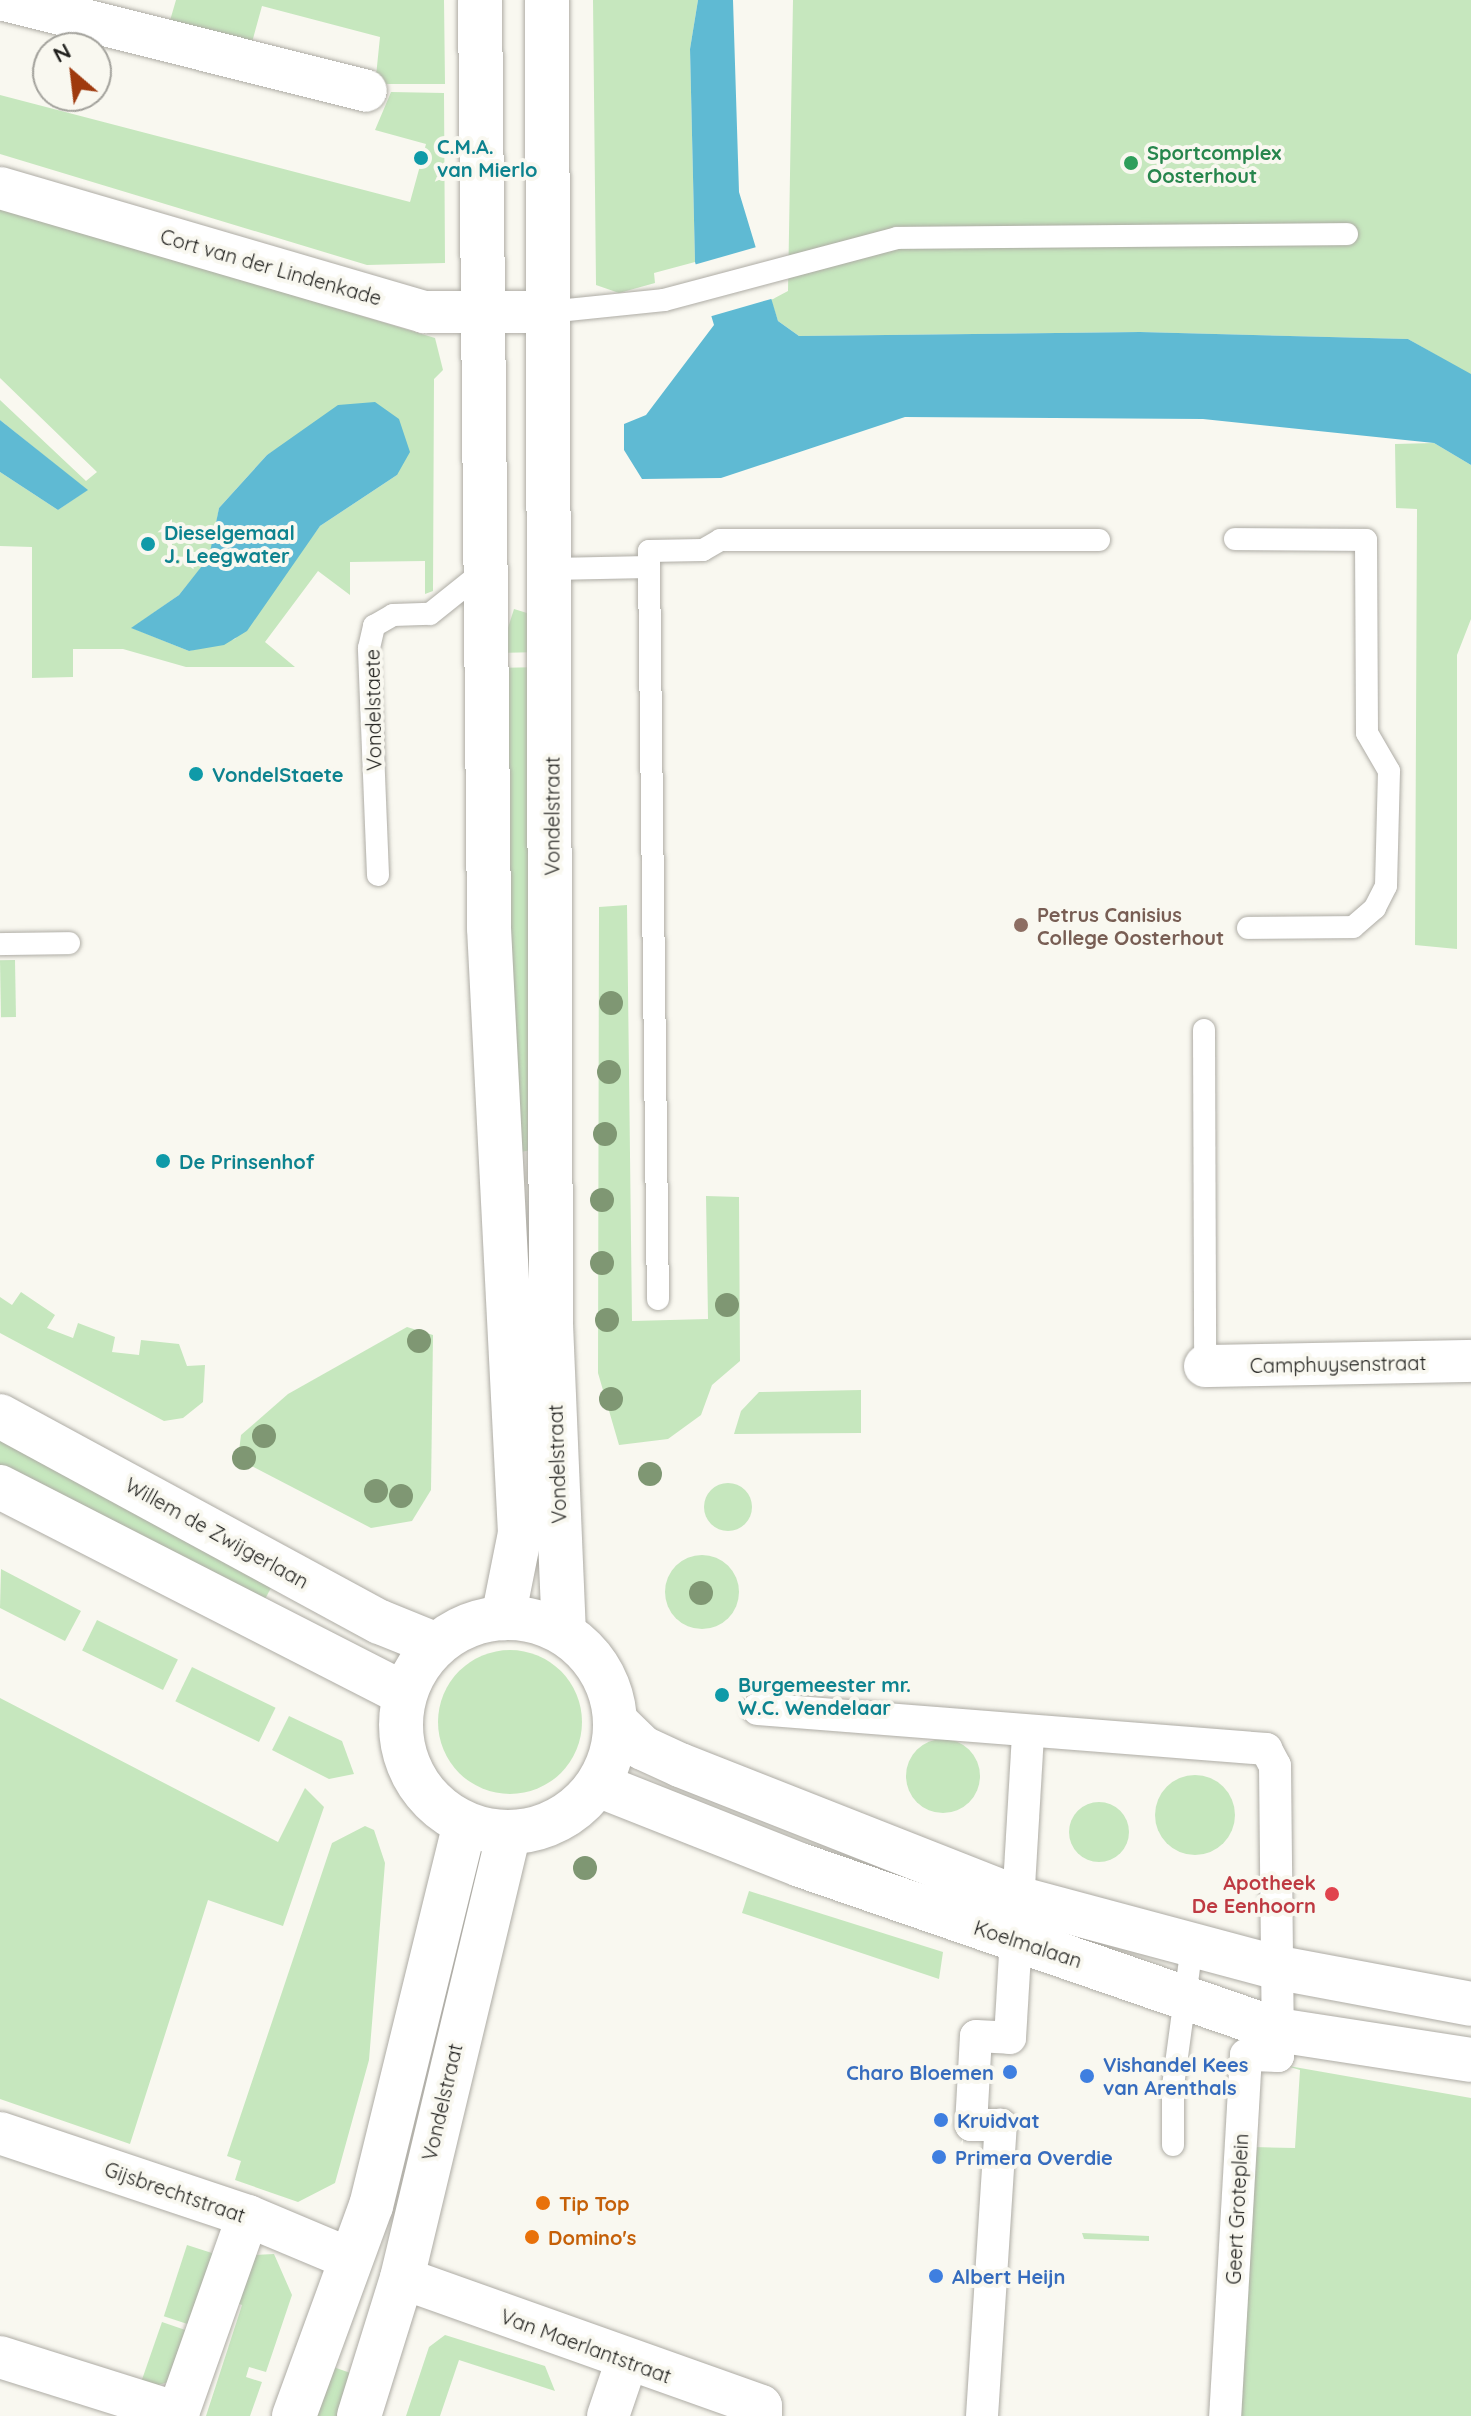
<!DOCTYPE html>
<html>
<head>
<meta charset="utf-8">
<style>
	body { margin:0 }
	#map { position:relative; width:1471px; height:2416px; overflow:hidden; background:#f9f8f0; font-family:Quicksand,sans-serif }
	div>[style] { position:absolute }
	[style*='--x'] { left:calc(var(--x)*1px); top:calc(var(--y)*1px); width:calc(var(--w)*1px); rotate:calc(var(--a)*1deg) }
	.green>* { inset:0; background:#c6e7be; transform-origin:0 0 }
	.round { border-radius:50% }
	.water>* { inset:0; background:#5fbad3 }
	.pier>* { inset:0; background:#f9f8f0; transform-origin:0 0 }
	.roads { filter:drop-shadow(0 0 2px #aeaca5) drop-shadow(0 0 2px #aeaca5) }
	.service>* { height:22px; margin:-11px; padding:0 11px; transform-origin:11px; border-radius:11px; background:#fff }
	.pedestrian>* { height:32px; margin:-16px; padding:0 16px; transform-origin:16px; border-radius:16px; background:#fff }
	.minor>* { height:42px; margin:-21px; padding:0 21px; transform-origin:21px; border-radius:21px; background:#fff }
	.tertiary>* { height:44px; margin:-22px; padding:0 22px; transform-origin:22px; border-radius:22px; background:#fff }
	.tertiary>.ring { margin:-22px; padding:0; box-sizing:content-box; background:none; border:44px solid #fff; border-radius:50% }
	.trees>* { width:24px; height:24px; margin:-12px; border-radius:50%; background:#7f9773 }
	.dots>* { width:22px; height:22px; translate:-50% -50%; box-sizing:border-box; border:4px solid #f9f8f0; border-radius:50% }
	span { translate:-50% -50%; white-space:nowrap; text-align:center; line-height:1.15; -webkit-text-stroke:8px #f9f8f0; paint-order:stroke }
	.culture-label { font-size:20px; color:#0d838f; font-weight:700 }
	.left { translate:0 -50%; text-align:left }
	.leisure-label { font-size:20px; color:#27864d; font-weight:700 }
	.street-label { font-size:20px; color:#22221f }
	.education-label { font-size:20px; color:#785e54; font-weight:700 }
	.health-label { font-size:20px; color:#be3a42; font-weight:700 }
	.right { translate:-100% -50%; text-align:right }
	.shop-label { font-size:20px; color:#366cbe; font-weight:700 }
	.food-label { font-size:20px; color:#c56008; font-weight:700 }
	.north { position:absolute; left:32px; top:32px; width:80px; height:80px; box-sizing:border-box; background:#f9f8f0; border:2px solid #a3a29c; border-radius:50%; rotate:332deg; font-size:22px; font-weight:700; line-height:32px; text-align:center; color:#22221f }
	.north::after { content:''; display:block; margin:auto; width:28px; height:36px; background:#9f3a0e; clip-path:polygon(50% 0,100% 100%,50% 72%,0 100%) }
</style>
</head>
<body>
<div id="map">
	<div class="green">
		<div style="clip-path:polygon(176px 0,444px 0,445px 84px,386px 84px,376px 76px,380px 37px,262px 6px,251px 46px,169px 24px)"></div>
		<div style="clip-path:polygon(593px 0,698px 0,690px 49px,695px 262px,654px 273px,655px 283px,619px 293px,596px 285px)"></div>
		<div style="clip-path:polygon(793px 0,1471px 0,1471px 375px,1408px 339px,1140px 332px,799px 336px,778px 321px,771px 300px,788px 291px)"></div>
		<div style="clip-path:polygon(391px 92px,444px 93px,445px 263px,367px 265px,0 154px,0 95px,410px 202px,426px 144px,375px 130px)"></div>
		<div style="clip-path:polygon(evenodd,0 207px,435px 338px,443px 370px,434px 379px,433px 591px,425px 594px,425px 561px,350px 562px,350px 595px,318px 571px,265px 642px,295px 667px,186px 667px,123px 649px,73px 649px,73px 677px,32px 678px,32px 547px,0 546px,0 472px,58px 510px,87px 490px,0 420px,0 400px,86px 481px,97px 472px,0 378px,0 207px,301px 434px,397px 475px,320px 526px,235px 639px,189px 651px,132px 628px,179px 595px,210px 557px,219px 508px,267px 455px,301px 434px)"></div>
		<div style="clip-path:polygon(1434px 443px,1471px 465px,1471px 619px,1457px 655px,1457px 949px,1415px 945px,1417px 509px,1396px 508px,1395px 444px)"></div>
		<div style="clip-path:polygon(514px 609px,527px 613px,542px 652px,500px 653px)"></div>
		<div style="clip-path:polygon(540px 667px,536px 1149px,511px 1154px,501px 668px)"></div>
		<div style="clip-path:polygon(627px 905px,632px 1321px,708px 1319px,706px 1196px,739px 1197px,740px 1361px,712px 1385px,701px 1415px,668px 1439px,619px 1445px,598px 1373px,599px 907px)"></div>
		<div style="left:15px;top:960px;width:57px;height:15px;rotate:89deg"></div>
		<div style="clip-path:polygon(21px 1292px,55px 1315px,47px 1328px,73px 1338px,78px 1323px,115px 1337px,112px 1352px,139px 1355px,141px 1340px,179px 1344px,187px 1366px,205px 1365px,203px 1402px,183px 1418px,164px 1421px,0 1333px,0 1297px,12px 1305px)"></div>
		<div style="clip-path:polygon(407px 1327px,433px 1335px,431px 1490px,412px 1521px,371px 1528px,238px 1459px,241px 1435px,288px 1394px)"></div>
		<div style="clip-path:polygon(861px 1390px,861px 1433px,734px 1434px,741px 1411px,759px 1392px)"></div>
		<div style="clip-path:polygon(0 1428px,273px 1584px,264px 1601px,0 1470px)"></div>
		<div class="round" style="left:704px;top:1483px;width:48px;height:48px"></div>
		<div class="round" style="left:665px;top:1555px;width:74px;height:74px"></div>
		<div style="clip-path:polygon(1px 1569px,81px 1611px,65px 1641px,0 1608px)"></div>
		<div style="left:97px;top:1620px;width:90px;height:34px;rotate:26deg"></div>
		<div class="round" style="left:438px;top:1650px;width:144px;height:144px"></div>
		<div style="left:192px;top:1667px;width:93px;height:38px;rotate:26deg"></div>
		<div style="clip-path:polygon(0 1698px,278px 1842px,305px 1788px,324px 1807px,283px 1926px,208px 1900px,130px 2144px,0 2099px)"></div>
		<div style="clip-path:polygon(289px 1716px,342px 1741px,354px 1774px,329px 1779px,272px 1750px)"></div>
		<div class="round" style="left:906px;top:1739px;width:74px;height:74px"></div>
		<div class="round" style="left:1155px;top:1775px;width:80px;height:80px"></div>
		<div class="round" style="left:1069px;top:1802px;width:60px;height:60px"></div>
		<div style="clip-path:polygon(365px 1826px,374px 1830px,385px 1863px,369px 2060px,335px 2183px,298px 2202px,235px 2180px,241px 2161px,227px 2156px,332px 1843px)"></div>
		<div style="clip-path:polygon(749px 1891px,943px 1952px,939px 1979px,742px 1913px)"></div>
		<div style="clip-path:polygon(1283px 2065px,1471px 2098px,1471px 2416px,1238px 2416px,1254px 2147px,1295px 2148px,1300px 2070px)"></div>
		<div style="clip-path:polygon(1082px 2233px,1149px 2236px,1149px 2241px,1084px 2239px)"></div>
		<div style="left:187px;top:2245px;width:36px;height:75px;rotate:18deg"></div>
		<div style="clip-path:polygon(274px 2254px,292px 2295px,266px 2372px,249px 2367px,246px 2377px,262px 2382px,250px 2416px,206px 2416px,242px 2305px,230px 2300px,254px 2255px)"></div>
		<div style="clip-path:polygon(162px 2322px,194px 2333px,172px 2381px,138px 2391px)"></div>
		<div style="clip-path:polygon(445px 2335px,545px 2366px,555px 2391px,459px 2360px,440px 2416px,406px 2416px,429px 2347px)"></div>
		<div style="clip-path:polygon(322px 2363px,359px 2376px,346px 2416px,305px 2416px)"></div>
	</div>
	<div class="water">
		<div style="clip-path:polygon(698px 0,733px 0,739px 192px,778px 321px,799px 336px,1140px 332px,1408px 339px,1471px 374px,1471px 465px,1434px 443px,1203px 419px,905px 417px,721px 478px,642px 479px,624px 450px,624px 424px,646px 415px,714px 325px,695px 262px,690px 49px)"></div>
		<div style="clip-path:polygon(375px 402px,399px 419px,410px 452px,397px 475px,320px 526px,247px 631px,224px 645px,189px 651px,131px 628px,179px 595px,209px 557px,219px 508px,267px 455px,338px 405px)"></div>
		<div style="clip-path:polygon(0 420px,88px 490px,58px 510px,0 472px)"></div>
	</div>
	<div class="pier">
		<div style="left:760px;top:246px;width:54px;height:70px;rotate:74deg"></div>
	</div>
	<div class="roads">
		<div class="service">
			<div style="--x:548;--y:312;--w:117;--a:-5.9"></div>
			<div style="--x:664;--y:300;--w:241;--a:-14.9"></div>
			<div style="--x:897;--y:238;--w:450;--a:-0.5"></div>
			<div style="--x:1235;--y:539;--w:131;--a:0.4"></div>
			<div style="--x:1366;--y:540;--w:193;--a:89.7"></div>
			<div style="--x:1367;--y:733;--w:44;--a:59.9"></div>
			<div style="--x:1389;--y:771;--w:115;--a:91.5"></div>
			<div style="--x:1386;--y:886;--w:25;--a:117"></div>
			<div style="--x:1375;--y:908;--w:29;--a:139"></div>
			<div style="--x:1353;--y:927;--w:105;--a:179.5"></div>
			<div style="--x:649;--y:567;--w:16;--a:-90"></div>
			<div style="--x:649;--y:551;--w:54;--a:-1.1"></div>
			<div style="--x:703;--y:550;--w:20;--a:-30"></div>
			<div style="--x:720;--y:540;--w:379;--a:0"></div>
			<div style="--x:552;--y:569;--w:97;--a:-1.2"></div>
			<div style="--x:649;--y:567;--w:732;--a:89.3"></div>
			<div style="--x:378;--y:875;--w:227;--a:-92.3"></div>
			<div style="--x:369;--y:648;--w:23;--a:-77"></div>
			<div style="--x:374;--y:626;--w:22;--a:-30"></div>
			<div style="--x:393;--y:615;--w:37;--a:-2"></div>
			<div style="--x:430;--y:614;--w:70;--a:-38.7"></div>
			<div style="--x:0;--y:944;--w:69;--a:-0.8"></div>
			<div style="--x:1204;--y:1030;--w:336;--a:89.8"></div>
			<div style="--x:1173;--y:2145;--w:59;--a:-90"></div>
			<div style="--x:1173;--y:2086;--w:142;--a:-82.3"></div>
		</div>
		<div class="pedestrian">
			<div style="--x:758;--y:1709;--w:510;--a:4.5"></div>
			<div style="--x:1266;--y:1749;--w:19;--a:62"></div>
			<div style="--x:1275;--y:1766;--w:290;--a:89.4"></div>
			<div style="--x:1278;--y:2056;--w:32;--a:-178"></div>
			<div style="--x:1246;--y:2055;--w:362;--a:93.3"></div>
			<div style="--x:982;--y:2416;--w:292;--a:-86.3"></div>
			<div style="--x:1001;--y:2125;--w:30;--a:180"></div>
			<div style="--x:971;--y:2125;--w:89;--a:-86.8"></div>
			<div style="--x:976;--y:2036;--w:34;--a:3"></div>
			<div style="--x:1010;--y:2038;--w:306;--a:-86.6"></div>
		</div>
		<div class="minor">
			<div style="--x:5;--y:0;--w:372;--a:14.1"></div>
			<div style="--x:0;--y:188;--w:442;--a:16.3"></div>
			<div style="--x:424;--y:312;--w:124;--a:0"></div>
			<div style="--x:1205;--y:1366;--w:266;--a:-1.1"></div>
			<div style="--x:0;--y:2133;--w:262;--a:18.5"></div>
			<div style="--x:248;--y:2216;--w:108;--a:22.8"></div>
			<div style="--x:402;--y:2278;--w:381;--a:19.6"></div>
			<div style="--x:761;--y:2406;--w:10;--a:90"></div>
			<div style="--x:0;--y:2357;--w:187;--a:17.5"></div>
			<div style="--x:177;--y:2416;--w:212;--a:-70.5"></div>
			<div style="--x:608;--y:2416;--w:56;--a:-71.2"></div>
		</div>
		<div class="tertiary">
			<div style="--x:480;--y:0;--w:928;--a:89.44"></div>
			<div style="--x:489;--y:928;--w:606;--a:87.07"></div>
			<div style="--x:520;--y:1533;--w:87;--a:101.3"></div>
			<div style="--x:547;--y:0;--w:1324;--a:89.83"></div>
			<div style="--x:551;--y:1324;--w:307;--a:87.6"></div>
			<div style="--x:0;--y:1416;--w:432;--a:28.5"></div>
			<div style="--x:380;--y:1622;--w:61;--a:22"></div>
			<div style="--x:0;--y:1487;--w:455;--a:27.1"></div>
			<div class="ring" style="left:401px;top:1618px;width:170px;height:170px"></div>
			<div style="--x:616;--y:1722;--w:37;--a:44"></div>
			<div style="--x:643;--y:1748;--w:41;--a:24.7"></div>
			<div style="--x:680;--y:1765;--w:362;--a:21.5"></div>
			<div style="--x:1017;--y:1898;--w:271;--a:15"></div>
			<div style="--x:1279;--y:1968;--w:195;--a:10.6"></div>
			<div style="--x:598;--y:1785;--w:217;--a:21.6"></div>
			<div style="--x:800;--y:1865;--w:506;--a:19.04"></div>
			<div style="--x:1278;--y:2030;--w:195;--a:8.8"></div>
			<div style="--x:294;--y:2416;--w:224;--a:-69.9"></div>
			<div style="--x:371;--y:2206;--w:393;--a:-76.2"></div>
			<div style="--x:359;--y:2416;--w:145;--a:-72.7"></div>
			<div style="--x:402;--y:2278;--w:458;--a:-76.5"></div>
		</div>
	</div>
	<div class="trees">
		<div style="left:611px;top:1003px"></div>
		<div style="left:609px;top:1072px"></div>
		<div style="left:605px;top:1134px"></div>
		<div style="left:602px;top:1200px"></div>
		<div style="left:602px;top:1263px"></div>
		<div style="left:727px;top:1305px"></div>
		<div style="left:607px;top:1320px"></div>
		<div style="left:419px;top:1341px"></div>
		<div style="left:611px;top:1399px"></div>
		<div style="left:264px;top:1436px"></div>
		<div style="left:244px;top:1458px"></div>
		<div style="left:650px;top:1474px"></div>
		<div style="left:376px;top:1491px"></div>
		<div style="left:401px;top:1496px"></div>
		<div style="left:701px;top:1593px"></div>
		<div style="left:585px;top:1868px"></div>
	</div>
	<div class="dots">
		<div style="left:421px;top:158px;background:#0f9aa8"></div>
		<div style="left:1131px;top:163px;background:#2e9e5b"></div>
		<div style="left:148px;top:544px;background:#0f9aa8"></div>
		<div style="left:196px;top:774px;background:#0f9aa8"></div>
		<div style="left:1021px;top:925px;background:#8d6e63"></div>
		<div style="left:163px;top:1161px;background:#0f9aa8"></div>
		<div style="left:722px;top:1695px;background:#0f9aa8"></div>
		<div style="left:1332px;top:1894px;background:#e0444e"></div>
		<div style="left:1010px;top:2072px;background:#3f7fe0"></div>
		<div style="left:1087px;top:2076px;background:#3f7fe0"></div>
		<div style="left:941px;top:2120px;background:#3f7fe0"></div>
		<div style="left:939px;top:2157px;background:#3f7fe0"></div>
		<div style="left:543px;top:2203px;background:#e8710a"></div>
		<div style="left:532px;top:2237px;background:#e8710a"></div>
		<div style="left:936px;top:2276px;background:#3f7fe0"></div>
	</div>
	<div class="culture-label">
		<span class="left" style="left:437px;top:158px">C.M.A.<br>van Mierlo</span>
		<span class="left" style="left:164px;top:544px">Dieselgemaal<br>J. Leegwater</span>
		<span class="left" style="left:212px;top:774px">VondelStaete</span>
		<span class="left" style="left:179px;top:1161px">De Prinsenhof</span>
		<span class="left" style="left:738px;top:1696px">Burgemeester mr.<br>W.C. Wendelaar</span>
	</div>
	<div class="leisure-label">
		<span class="left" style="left:1147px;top:164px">Sportcomplex<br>Oosterhout</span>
	</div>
	<div class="street-label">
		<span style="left:271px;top:267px;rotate:16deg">Cort van der Lindenkade</span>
		<span style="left:373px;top:710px;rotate:-91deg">Vondelstaete</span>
		<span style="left:552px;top:816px;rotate:-90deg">Vondelstraat</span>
		<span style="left:1338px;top:1364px;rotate:-1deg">Camphuysenstraat</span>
		<span style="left:557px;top:1464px;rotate:-92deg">Vondelstraat</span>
		<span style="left:217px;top:1533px;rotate:29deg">Willem de Zwijgerlaan</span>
		<span style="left:1028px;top:1944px;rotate:18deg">Koelmalaan</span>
		<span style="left:442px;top:2102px;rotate:-77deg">Vondelstraat</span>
		<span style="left:175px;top:2192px;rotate:19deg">Gijsbrechtstraat</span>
		<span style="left:1237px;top:2209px;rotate:-87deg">Geert Groteplein</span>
		<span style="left:586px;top:2346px;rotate:20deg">Van Maerlantstraat</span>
	</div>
	<div class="education-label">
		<span class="left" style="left:1037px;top:926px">Petrus Canisius<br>College Oosterhout</span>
	</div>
	<div class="health-label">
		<span class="right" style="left:1316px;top:1894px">Apotheek<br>De Eenhoorn</span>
	</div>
	<div class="shop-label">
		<span class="left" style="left:1103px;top:2076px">Vishandel Kees<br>van Arenthals</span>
		<span class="right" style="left:994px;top:2072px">Charo Bloemen</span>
		<span class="left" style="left:957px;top:2120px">Kruidvat</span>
		<span class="left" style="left:955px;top:2157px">Primera Overdie</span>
		<span class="left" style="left:952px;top:2276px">Albert Heijn</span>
	</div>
	<div class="food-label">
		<span class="left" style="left:559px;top:2203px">Tip Top</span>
		<span class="left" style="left:548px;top:2237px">Domino's</span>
	</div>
	<div class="north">N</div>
</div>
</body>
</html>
